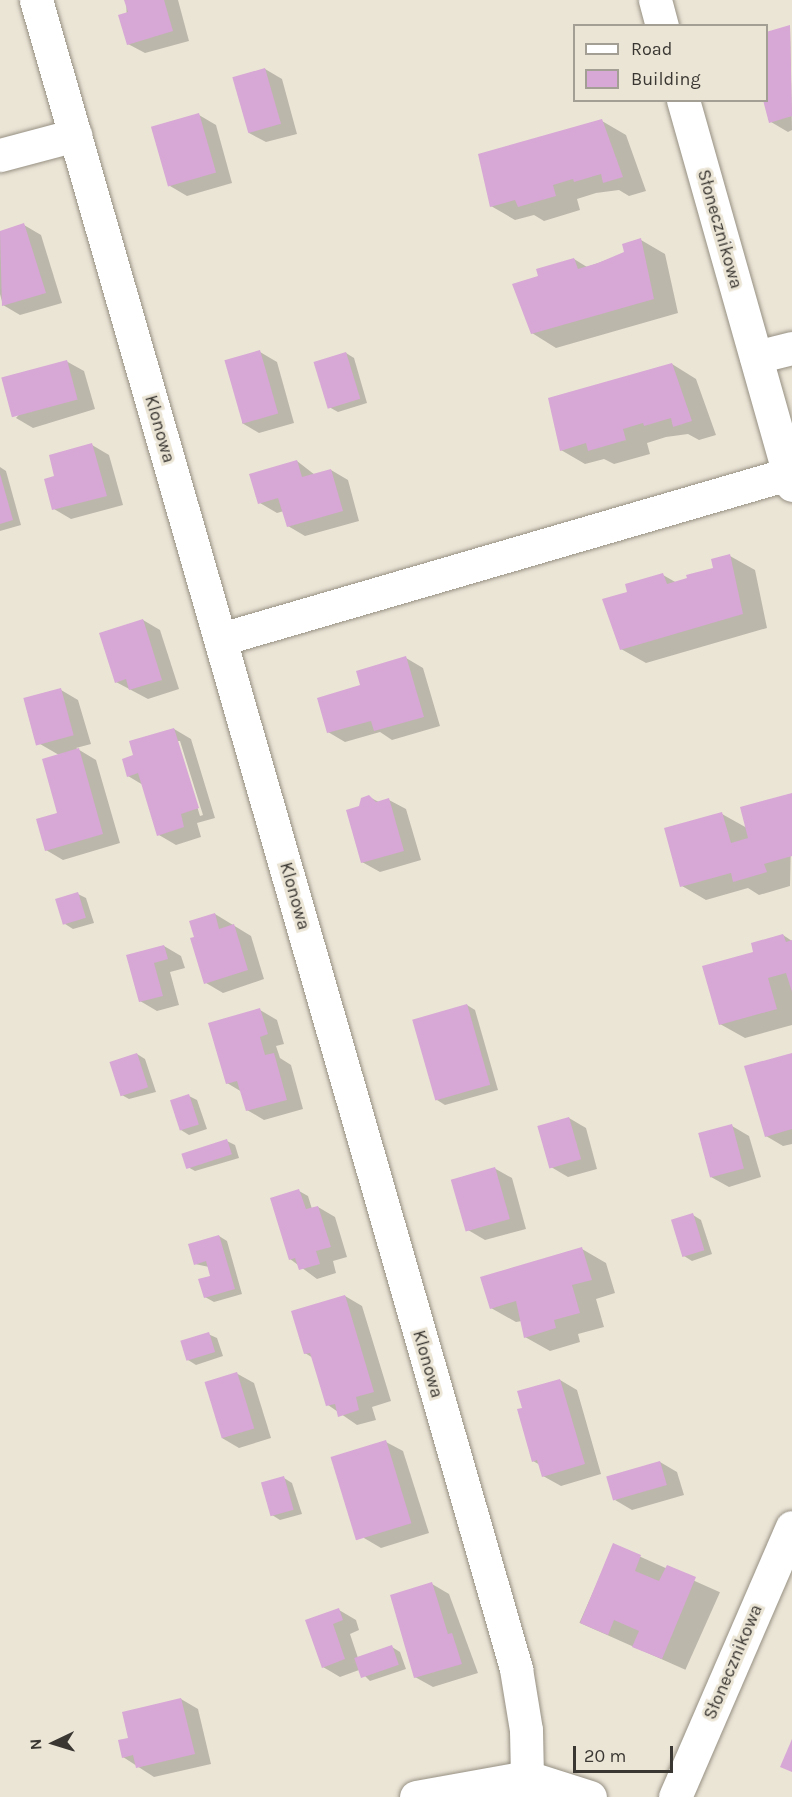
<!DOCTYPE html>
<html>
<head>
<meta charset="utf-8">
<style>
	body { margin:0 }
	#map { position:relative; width:792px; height:1797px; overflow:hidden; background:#ebe5d6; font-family:Karla,sans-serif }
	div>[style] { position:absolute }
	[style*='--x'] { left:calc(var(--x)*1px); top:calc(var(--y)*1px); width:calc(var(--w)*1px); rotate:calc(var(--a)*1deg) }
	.shadow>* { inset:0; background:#0003; transform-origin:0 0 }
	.building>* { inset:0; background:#d7a7d5; transform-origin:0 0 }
	.roads { filter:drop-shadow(0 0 2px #969083) drop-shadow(0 0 2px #969083) }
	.minor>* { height:33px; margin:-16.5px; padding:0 16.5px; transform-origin:16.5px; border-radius:16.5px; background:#fff }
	span { translate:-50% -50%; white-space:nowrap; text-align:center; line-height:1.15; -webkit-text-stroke:6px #ebe5d6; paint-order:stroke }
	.street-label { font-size:18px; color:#3a3732 }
	.legend { position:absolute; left:573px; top:24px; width:195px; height:78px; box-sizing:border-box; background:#ebe5d6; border:2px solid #a49f94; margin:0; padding:8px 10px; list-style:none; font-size:18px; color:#3a3732 }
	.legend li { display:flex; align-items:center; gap:12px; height:30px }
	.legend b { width:30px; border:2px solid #a49f94 }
	.north { position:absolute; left:24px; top:1713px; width:60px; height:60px; -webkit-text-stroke:4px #ebe5d6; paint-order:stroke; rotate:266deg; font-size:16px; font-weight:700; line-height:24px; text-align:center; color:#3a3732 }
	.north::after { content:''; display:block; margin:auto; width:21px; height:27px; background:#3a3732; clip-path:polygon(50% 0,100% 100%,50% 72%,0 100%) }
	.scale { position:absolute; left:573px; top:1746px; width:100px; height:27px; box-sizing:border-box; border:3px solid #3a3732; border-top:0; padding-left:8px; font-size:18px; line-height:21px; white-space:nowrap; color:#3a3732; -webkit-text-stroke:4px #ebe5d6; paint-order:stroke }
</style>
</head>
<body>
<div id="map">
	<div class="shadow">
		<div style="clip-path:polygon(126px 0,178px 0,189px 41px,145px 53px,128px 44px)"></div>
		<div style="clip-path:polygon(790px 27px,792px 130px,788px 132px,771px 122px,766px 100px,766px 34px)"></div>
		<div style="clip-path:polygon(265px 69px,282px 79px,297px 134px,266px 142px,249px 133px)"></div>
		<div style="clip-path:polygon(199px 115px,216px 125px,232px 183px,187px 196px,170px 186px)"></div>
		<div style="clip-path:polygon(602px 121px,626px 135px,646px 191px,629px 196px,619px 190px,596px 193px,577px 199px,580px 210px,544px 221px,534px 215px,515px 220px,491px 206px)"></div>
		<div style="clip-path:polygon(24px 225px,41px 235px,62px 303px,20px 315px,3px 305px,0 294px,0 232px)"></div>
		<div style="clip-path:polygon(641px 240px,665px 254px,678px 313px,556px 348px,532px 333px,540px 277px,574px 259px,587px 267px,626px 253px)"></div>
		<div style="clip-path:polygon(260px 352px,277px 362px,294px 423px,259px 433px,242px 423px)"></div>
		<div style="clip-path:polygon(346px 353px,354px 358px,367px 403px,338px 412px,329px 407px)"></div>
		<div style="clip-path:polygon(66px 361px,84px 371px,95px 409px,33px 428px,16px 418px)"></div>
		<div style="clip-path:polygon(672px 364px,696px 379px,716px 435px,699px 440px,688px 434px,666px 437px,647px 443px,650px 454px,614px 464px,604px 459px,585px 464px,561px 450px)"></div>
		<div style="clip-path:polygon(92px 445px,109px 455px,123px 505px,71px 519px,54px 509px,56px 477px)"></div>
		<div style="clip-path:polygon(297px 461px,315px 475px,331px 470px,348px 480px,359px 521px,305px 536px,288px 526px,284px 511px,277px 513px,260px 503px)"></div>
		<div style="clip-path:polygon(0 467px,6px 471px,21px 525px,0 531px)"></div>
		<div style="clip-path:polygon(730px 556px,755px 570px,767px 628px,646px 663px,621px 649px,629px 593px,663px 575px,677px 583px,715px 569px)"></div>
		<div style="clip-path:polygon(143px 620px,160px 630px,179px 689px,148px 699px,116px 682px)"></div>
		<div style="clip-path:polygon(406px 658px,423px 668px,440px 726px,392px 740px,380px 732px,345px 742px,328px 732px,362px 686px)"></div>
		<div style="clip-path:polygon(61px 690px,78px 700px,91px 744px,76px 748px,96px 760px,120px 843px,63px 860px,46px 850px,58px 814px,59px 755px,40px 744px)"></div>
		<div style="clip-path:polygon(evenodd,174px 729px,191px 739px,215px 818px,197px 823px,201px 837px,176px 845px,159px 835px,143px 785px,128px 776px,134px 756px,174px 729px,177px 741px,180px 741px,203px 815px,200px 816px,177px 741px)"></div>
		<div style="clip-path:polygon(792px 794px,790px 886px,759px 895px,748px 888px,706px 900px,682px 886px,722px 814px,747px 828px)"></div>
		<div style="clip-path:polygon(369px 797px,379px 802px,389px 800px,406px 809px,421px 860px,380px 872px,362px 862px,360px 807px)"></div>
		<div style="clip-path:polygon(78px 894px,86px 898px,94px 923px,73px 929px,65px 924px)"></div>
		<div style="clip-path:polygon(215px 914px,251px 936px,264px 979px,223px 993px,206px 983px,196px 938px)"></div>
		<div style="clip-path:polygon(783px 935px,792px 941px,792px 1025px,745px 1038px,720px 1024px,755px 953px)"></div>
		<div style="clip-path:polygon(164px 946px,181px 956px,185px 968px,170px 972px,179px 1005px,157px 1011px,140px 1001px,128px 956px)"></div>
		<div style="clip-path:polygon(467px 1005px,475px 1010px,498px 1090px,445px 1105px,437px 1100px)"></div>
		<div style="clip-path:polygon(260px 1010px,277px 1020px,284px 1044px,276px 1046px,280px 1058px,291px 1065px,303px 1109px,264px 1120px,247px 1110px,242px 1092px,227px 1083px)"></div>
		<div style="clip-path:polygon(137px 1054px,145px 1059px,156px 1092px,129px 1099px,120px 1094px)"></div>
		<div style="clip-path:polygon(792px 1054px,792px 1144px,783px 1146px,766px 1136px)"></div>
		<div style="clip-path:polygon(189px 1096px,197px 1100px,207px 1129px,189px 1135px,181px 1130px)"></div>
		<div style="clip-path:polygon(569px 1118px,586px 1128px,597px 1169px,568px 1177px,551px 1167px)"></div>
		<div style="clip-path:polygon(732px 1126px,749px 1136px,761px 1177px,729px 1187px,711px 1177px)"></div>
		<div style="clip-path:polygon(227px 1141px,235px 1145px,239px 1158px,195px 1171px,186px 1166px)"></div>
		<div style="clip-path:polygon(494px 1168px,512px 1178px,526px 1229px,485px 1240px,468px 1230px)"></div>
		<div style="clip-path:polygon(299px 1191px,308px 1196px,312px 1209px,318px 1207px,335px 1217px,347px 1257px,333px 1261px,336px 1273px,317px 1279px,290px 1259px)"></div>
		<div style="clip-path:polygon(693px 1215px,701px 1220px,712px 1254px,692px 1261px,684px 1256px)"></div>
		<div style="clip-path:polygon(219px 1236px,227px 1241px,242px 1294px,214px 1302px,205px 1297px,211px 1277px,209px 1267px,195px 1264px)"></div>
		<div style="clip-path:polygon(582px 1249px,606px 1263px,615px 1293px,596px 1299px,604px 1327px,578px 1334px,580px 1342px,550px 1351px,525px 1337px,522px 1321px,516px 1322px,491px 1308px)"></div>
		<div style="clip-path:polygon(345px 1296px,362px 1306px,391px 1401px,372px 1407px,376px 1420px,357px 1425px,328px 1405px,313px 1358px,305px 1353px)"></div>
		<div style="clip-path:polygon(208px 1334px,217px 1338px,223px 1356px,196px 1365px,188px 1360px)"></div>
		<div style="clip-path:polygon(236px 1373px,254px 1383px,271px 1438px,239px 1448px,222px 1438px)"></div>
		<div style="clip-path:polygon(560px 1380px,577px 1390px,601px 1474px,561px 1486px,543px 1476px,540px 1465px,533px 1461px,524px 1408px)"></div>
		<div style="clip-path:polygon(386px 1442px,403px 1451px,429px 1533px,381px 1548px,364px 1538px,333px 1458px)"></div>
		<div style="clip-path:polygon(660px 1462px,677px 1472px,684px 1495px,632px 1510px,615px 1500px)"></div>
		<div style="clip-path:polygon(284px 1478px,292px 1483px,302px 1514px,280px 1520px,272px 1515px)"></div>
		<div style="left:614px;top:1545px;width:116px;height:85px;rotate:24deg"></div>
		<div style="clip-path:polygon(432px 1584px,449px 1594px,478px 1673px,433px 1687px,415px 1677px)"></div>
		<div style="clip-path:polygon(339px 1610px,356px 1620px,359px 1630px,350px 1634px,358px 1658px,392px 1647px,400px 1652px,406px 1669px,370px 1681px,359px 1670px,340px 1677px,323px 1667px,307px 1621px)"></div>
		<div style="clip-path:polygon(181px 1699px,198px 1709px,211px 1764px,154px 1777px,123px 1757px,130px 1739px)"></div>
	</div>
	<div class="building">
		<div style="clip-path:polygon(124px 0,164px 0,173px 31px,127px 45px,118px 15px,128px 12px)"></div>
		<div style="clip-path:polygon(790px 25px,792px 116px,769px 123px,763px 100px,766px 100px,766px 32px)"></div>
		<div style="left:265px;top:68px;width:58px;height:34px;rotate:74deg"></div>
		<div style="left:199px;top:113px;width:62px;height:50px;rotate:74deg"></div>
		<div style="clip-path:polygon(602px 119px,623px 177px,603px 183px,601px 174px,574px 182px,573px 179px,553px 185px,556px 196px,518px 207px,515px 200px,490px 207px,478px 154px)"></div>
		<div style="clip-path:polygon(24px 223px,46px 293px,2px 306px,0 231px)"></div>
		<div style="clip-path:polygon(641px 238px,654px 299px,531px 334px,512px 284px,538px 276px,536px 269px,574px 258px,578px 269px,598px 263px,624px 252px,622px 244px)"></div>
		<div style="left:260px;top:350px;width:66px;height:37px;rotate:74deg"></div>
		<div style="left:346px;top:352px;width:49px;height:34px;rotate:73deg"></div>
		<div style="left:67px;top:360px;width:41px;height:68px;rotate:75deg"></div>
		<div style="clip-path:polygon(672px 363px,692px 421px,673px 427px,671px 418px,644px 426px,643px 423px,623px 429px,626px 440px,588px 451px,586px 443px,560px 451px,548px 398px)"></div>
		<div style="clip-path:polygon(92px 443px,107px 496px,52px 510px,44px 479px,54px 476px,49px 455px)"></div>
		<div style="clip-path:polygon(297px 460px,302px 477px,331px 469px,343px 511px,287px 527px,278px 498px,258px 504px,249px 474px)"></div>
		<div style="clip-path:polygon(0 474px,13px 520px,0 524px)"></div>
		<div style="clip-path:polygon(730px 554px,743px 614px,620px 650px,602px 599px,627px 592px,625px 584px,663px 573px,667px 584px,687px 578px,686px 575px,713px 568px,711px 559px)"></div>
		<div style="clip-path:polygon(143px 619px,162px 680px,129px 690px,126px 679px,115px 683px,99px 633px)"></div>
		<div style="clip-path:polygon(406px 656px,424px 717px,374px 731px,371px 721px,327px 733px,317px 698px,360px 685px,356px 671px)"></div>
		<div style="left:61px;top:688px;width:49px;height:39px;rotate:75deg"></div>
		<div style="clip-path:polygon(174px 728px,199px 808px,181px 814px,184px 827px,157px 836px,138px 773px,127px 777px,122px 759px,133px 755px,129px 741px)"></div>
		<div style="clip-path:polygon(79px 748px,103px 834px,45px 851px,36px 819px,57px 813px,42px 759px)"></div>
		<div style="clip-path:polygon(792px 793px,792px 856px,764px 864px,767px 872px,733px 882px,731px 873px,680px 887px,664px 828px,722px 812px,731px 843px,748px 838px,740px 807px)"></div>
		<div style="clip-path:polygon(369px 795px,376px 802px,389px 798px,404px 851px,361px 863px,346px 810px,359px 806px,361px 798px)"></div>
		<div style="left:78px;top:892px;width:27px;height:24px;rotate:73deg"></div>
		<div style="clip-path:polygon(215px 913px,219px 929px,234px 924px,248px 970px,204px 984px,190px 938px,194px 937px,189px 921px)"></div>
		<div style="clip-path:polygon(783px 934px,786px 942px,792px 940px,792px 992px,786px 973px,768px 978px,777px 1009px,719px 1025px,702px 966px,753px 952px,751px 943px)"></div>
		<div style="clip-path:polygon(164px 945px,168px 959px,154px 963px,163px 996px,139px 1002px,126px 955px)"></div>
		<div style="left:467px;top:1004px;width:84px;height:57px;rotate:74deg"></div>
		<div style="clip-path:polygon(260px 1008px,268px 1034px,260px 1037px,265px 1055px,274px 1053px,287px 1100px,246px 1111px,237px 1081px,226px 1084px,208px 1023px)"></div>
		<div style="left:137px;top:1053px;width:36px;height:29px;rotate:72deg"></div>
		<div style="clip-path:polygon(792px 1053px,792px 1129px,765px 1137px,744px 1066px)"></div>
		<div style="left:189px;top:1094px;width:32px;height:20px;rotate:72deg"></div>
		<div style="left:569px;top:1117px;width:44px;height:33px;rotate:74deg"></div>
		<div style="left:732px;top:1124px;width:46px;height:35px;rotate:75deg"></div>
		<div style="left:227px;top:1139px;width:16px;height:48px;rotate:72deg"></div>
		<div style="left:495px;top:1167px;width:54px;height:46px;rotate:74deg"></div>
		<div style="clip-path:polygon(299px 1189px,306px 1209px,318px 1206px,331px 1247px,316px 1251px,320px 1264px,299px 1270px,295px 1258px,289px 1260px,270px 1198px)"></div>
		<div style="left:693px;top:1213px;width:39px;height:23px;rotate:73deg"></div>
		<div style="clip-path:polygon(219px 1235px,235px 1289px,204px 1298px,198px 1279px,210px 1276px,206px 1261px,194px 1265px,188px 1244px)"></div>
		<div style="clip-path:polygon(582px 1247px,592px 1280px,572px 1285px,580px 1313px,554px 1320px,556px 1328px,524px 1338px,516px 1301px,490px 1309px,480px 1277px)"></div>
		<div style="clip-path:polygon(345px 1295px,374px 1392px,356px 1397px,359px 1410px,338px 1417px,335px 1404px,326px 1406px,310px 1353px,304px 1354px,291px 1311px)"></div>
		<div style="left:209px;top:1332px;width:21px;height:30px;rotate:73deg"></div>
		<div style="left:237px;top:1372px;width:59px;height:34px;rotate:73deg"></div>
		<div style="clip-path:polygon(560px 1379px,585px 1464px,542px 1477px,537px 1460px,532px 1462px,517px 1409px,522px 1408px,517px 1391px)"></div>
		<div style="left:386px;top:1440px;width:87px;height:58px;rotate:73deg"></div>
		<div style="left:660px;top:1461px;width:25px;height:56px;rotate:74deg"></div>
		<div style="left:284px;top:1476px;width:35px;height:24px;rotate:74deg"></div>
		<div style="clip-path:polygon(613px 1543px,641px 1555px,635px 1571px,659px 1581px,667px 1565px,696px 1577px,662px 1659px,632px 1647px,639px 1631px,614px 1620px,608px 1635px,580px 1623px)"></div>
		<div style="clip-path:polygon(432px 1582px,448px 1634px,452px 1633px,462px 1664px,414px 1678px,390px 1595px)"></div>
		<div style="clip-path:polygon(339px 1608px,343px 1620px,333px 1624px,345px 1659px,322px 1668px,305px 1620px)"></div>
		<div style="left:392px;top:1645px;width:21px;height:40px;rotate:71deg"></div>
		<div style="clip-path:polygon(181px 1698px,195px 1754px,136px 1768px,133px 1755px,122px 1758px,118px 1740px,128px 1738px,122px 1712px)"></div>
		<div style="clip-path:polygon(792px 1739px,792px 1772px,780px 1767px)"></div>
	</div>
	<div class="roads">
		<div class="minor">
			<div style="--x:36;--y:0;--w:1737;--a:73.95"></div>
			<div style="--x:516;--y:1669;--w:62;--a:80.7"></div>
			<div style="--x:526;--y:1730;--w:47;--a:88.8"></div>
			<div style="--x:527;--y:1777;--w:21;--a:104"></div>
			<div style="--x:655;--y:0;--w:27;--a:75"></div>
			<div style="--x:683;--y:100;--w:400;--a:74.2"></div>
			<div style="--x:0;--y:155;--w:78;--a:-14.9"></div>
			<div style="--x:756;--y:357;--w:37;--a:-14"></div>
			<div style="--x:221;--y:639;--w:591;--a:-16.23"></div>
			<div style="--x:416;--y:1797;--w:113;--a:-10.2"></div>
			<div style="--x:527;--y:1777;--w:66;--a:17.6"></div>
			<div style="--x:675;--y:1797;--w:294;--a:-66.6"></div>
		</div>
	</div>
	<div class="street-label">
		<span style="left:720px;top:229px;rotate:74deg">Słonecznikowa</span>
		<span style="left:160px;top:429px;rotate:74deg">Klonowa</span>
		<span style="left:295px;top:896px;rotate:74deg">Klonowa</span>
		<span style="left:428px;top:1364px;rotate:74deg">Klonowa</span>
		<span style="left:733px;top:1662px;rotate:-67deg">Słonecznikowa</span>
	</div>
	<ul class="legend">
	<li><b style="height:8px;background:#fff"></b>Road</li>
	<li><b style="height:16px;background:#d7a7d5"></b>Building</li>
	</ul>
	<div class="north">N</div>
	<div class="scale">20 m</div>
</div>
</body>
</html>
